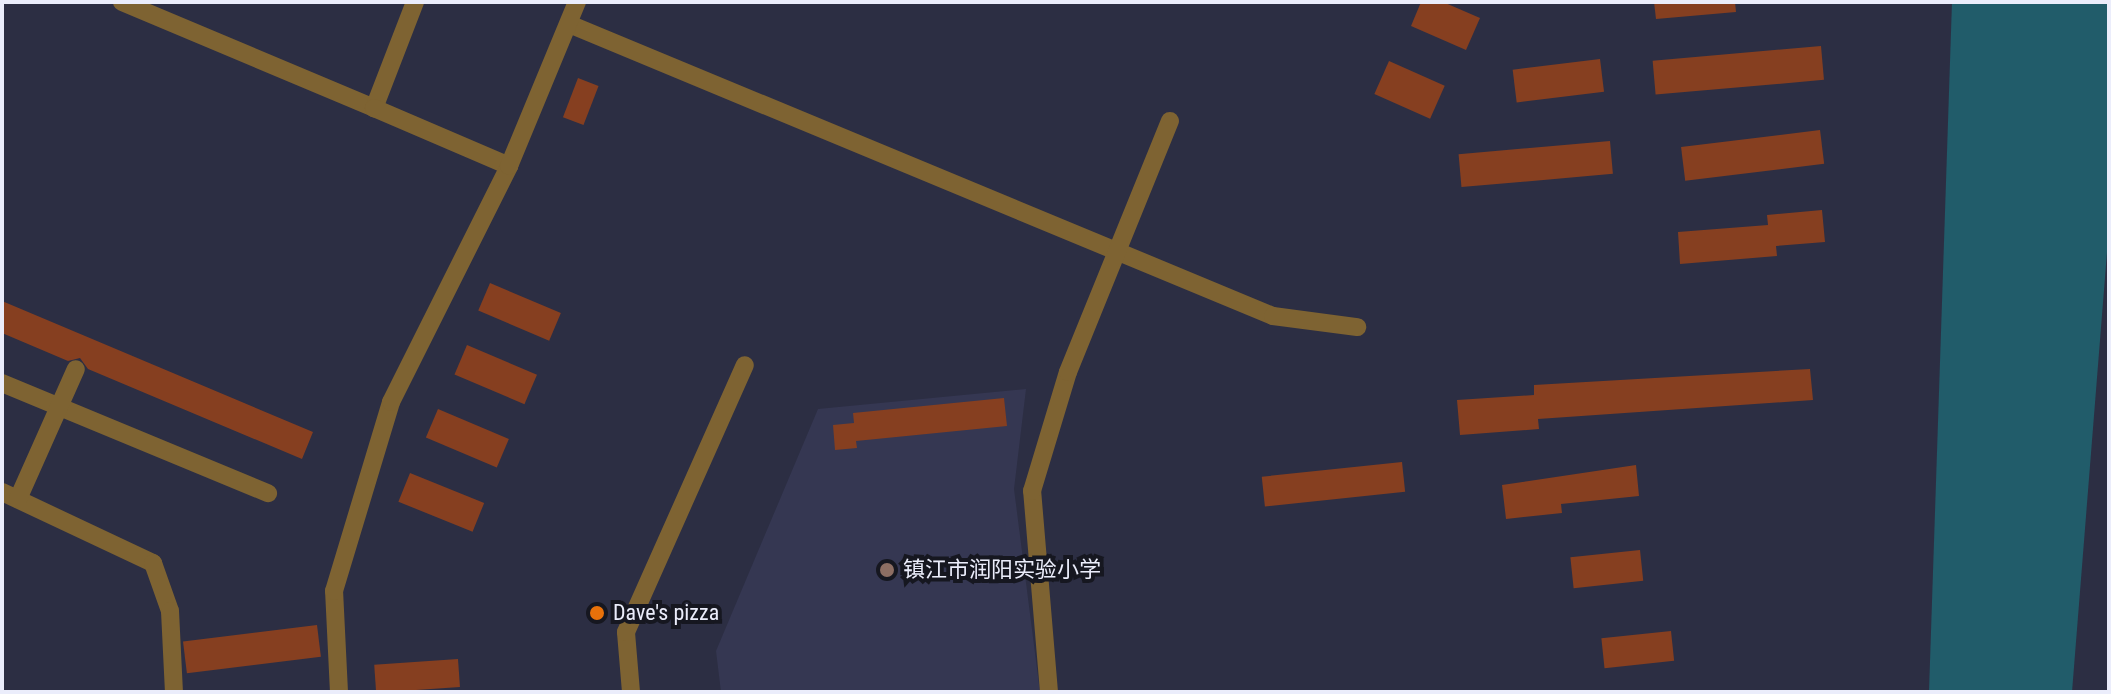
<!DOCTYPE html>
<html>
<head>
<meta charset="utf-8">
<style>
	body { margin:0 }
	#map { position:relative; width:2111px; height:694px; overflow:hidden; background:#2c2e43; font-family:"Roboto Condensed","Noto Sans SC",sans-serif }
	div>[style] { position:absolute }
	[style*='--x'] { left:calc(var(--x)*1px); top:calc(var(--y)*1px); width:calc(var(--w)*1px); rotate:calc(var(--a)*1deg) }
	.built>* { inset:0; background:#353752 }
	.water>* { inset:0; background:#215c6a }
	.building>* { inset:0; background:#863f20; transform-origin:0 0 }
	.minor>* { height:18px; margin:-9px; padding:0 9px; transform-origin:9px; border-radius:9px; background:#7e6332 }
	.dots>* { width:22px; height:22px; translate:-50% -50%; box-sizing:border-box; border:4px solid #161720; border-radius:50% }
	span { translate:-50% -50%; white-space:nowrap; text-align:center; line-height:1.15; -webkit-text-stroke:8px #161720; paint-order:stroke }
	.poi-label { font-size:22px; color:#ebedfb }
	.left { translate:0 -50%; text-align:left }
	.frame { position:absolute; inset:0; border:4px solid #ebedfb; pointer-events:none }
</style>
</head>
<body>
<div id="map">
	<div class="built">
		<div style="clip-path:polygon(1026px 389px,1014px 489px,1040px 692px,721px 692px,716px 651px,818px 409px)"></div>
	</div>
	<div class="water">
		<div style="clip-path:polygon(1952px 2px,2109px 2px,2109px 227px,2072px 692px,1929px 692px)"></div>
	</div>
	<div class="building">
		<div style="clip-path:polygon(1421px 2px,1443px 2px,1480px 18px,1466px 50px,1411px 26px)"></div>
		<div style="clip-path:polygon(1654px 2px,1735px 2px,1736px 12px,1656px 19px)"></div>
		<div style="left:1821px;top:46px;width:34px;height:169px;rotate:85deg"></div>
		<div style="left:1600px;top:59px;width:33px;height:88px;rotate:83deg"></div>
		<div style="left:1389px;top:61px;width:61px;height:36px;rotate:24deg"></div>
		<div style="left:578px;top:78px;width:22px;height:42px;rotate:21deg"></div>
		<div style="left:1820px;top:130px;width:34px;height:140px;rotate:83deg"></div>
		<div style="left:1610px;top:141px;width:33px;height:152px;rotate:85deg"></div>
		<div style="clip-path:polygon(1822px 210px,1825px 242px,1776px 246px,1777px 256px,1680px 264px,1678px 232px,1768px 225px,1767px 215px)"></div>
		<div style="left:490px;top:283px;width:77px;height:30px;rotate:23deg"></div>
		<div style="clip-path:polygon(2px 301px,313px 432px,302px 459px,88px 369px,80px 358px,68px 361px,2px 333px)"></div>
		<div style="left:467px;top:345px;width:76px;height:32px;rotate:23deg"></div>
		<div style="clip-path:polygon(1810px 369px,1813px 400px,1538px 419px,1539px 429px,1460px 435px,1457px 400px,1534px 395px,1534px 385px)"></div>
		<div style="clip-path:polygon(1004px 398px,1007px 426px,856px 441px,857px 448px,835px 450px,833px 425px,854px 423px,853px 413px)"></div>
		<div style="left:438px;top:409px;width:77px;height:31px;rotate:23deg"></div>
		<div style="left:1402px;top:462px;width:30px;height:141px;rotate:84deg"></div>
		<div style="clip-path:polygon(1636px 465px,1639px 496px,1561px 504px,1562px 513px,1506px 519px,1502px 485px)"></div>
		<div style="left:410px;top:473px;width:80px;height:31px;rotate:22deg"></div>
		<div style="left:1640px;top:550px;width:31px;height:70px;rotate:84deg"></div>
		<div style="left:317px;top:625px;width:32px;height:135px;rotate:83deg"></div>
		<div style="left:1671px;top:631px;width:30px;height:70px;rotate:84deg"></div>
		<div style="left:458px;top:659px;width:28px;height:84px;rotate:86deg"></div>
	</div>
	<div class="minor">
		<div style="--x:122;--y:2;--w:273;--a:22.8"></div>
		<div style="--x:415;--y:2;--w:114;--a:111.1"></div>
		<div style="--x:374;--y:108;--w:147;--a:23.2"></div>
		<div style="--x:569;--y:24;--w:762;--a:22.53"></div>
		<div style="--x:1273;--y:316;--w:85;--a:7.5"></div>
		<div style="--x:2;--y:383;--w:288;--a:22.5"></div>
		<div style="--x:2;--y:492;--w:167;--a:25.2"></div>
		<div style="--x:153;--y:563;--w:51;--a:70.5"></div>
		<div style="--x:170;--y:611;--w:81;--a:87.2"></div>
		<div style="--x:18;--y:499;--w:142;--a:-66"></div>
		<div style="--x:339;--y:692;--w:101;--a:-92.8"></div>
		<div style="--x:334;--y:591;--w:197;--a:-73.2"></div>
		<div style="--x:391;--y:402;--w:264;--a:-63.4"></div>
		<div style="--x:509;--y:166;--w:178;--a:-67.5"></div>
		<div style="--x:631;--y:692;--w:60;--a:-94.8"></div>
		<div style="--x:626;--y:632;--w:292;--a:-66"></div>
		<div style="--x:1049;--y:692;--w:202;--a:-94.8"></div>
		<div style="--x:1032;--y:491;--w:124;--a:-73.2"></div>
		<div style="--x:1068;--y:372;--w:271;--a:-67.9"></div>
	</div>
	<div class="dots">
		<div style="left:887px;top:570px;background:#8d6e63"></div>
		<div style="left:597px;top:613px;background:#e8710a"></div>
	</div>
	<div class="poi-label">
		<span class="left" style="left:903px;top:570px">镇江市润阳实验小学</span>
		<span class="left" style="left:613px;top:613px">Dave's pizza</span>
	</div>
	<div class="frame"></div>
</div>
</body>
</html>
